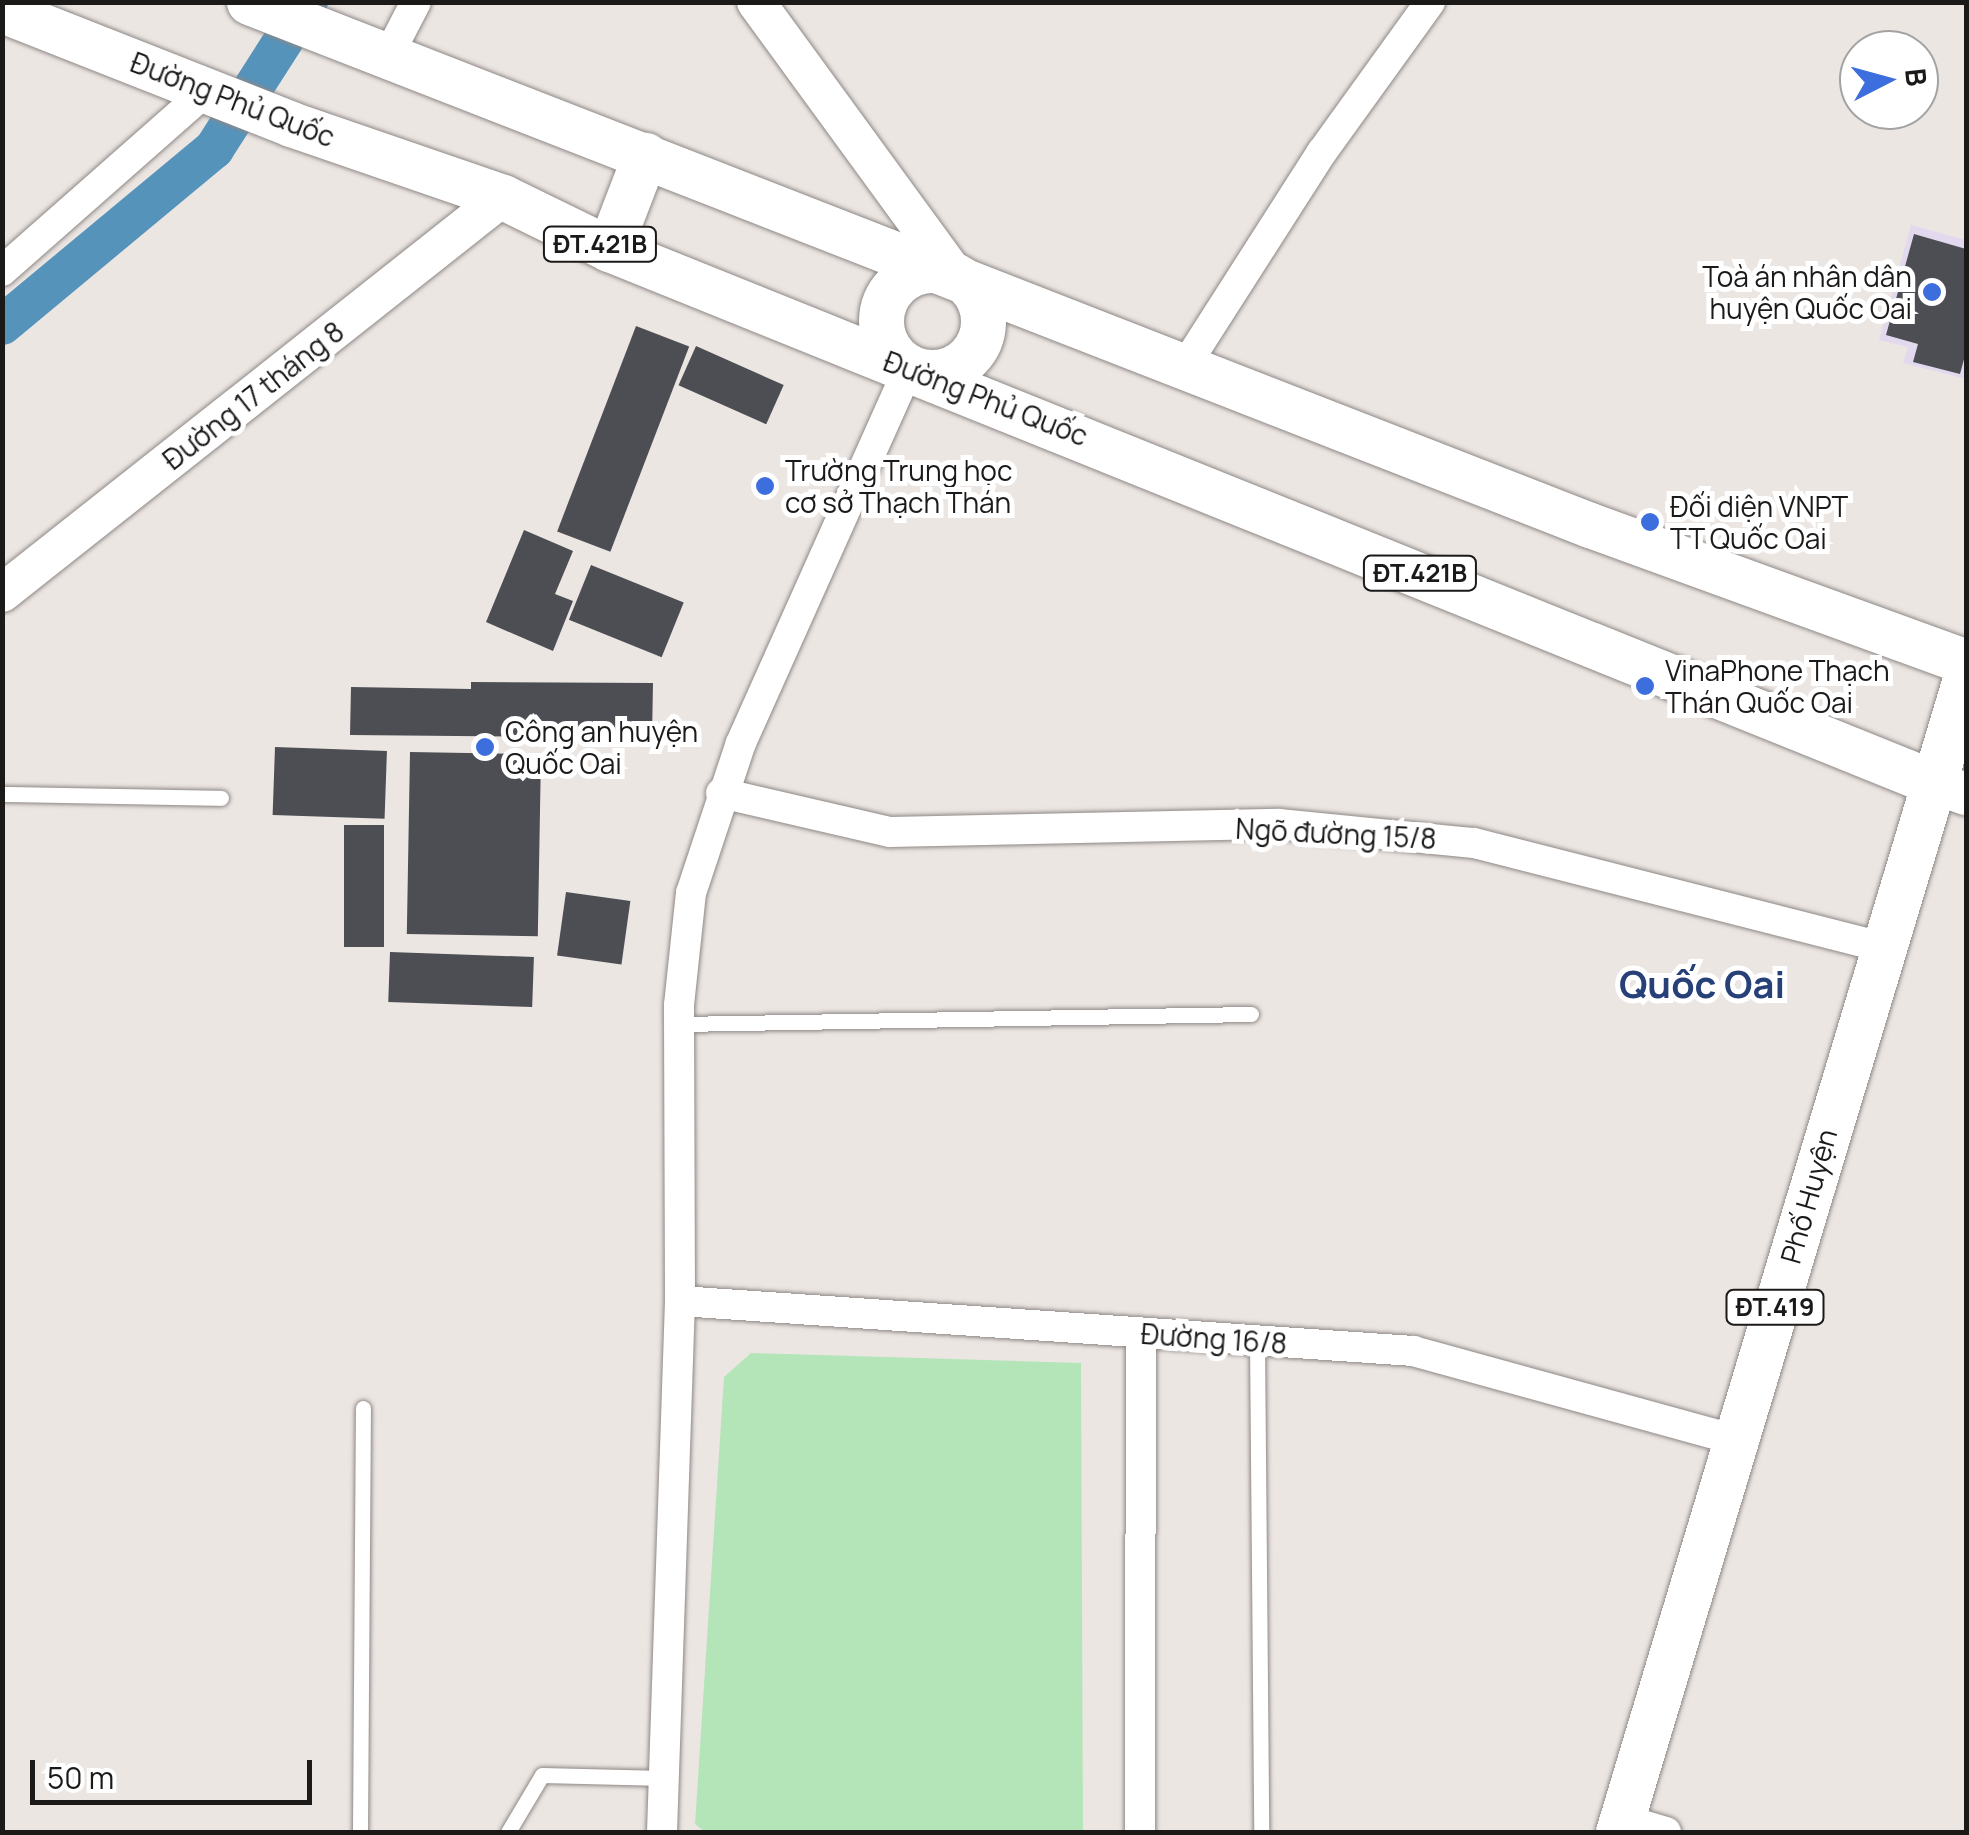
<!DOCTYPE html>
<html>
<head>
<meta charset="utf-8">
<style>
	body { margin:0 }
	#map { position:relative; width:1969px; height:1835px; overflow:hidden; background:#ece6e3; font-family:Manrope,sans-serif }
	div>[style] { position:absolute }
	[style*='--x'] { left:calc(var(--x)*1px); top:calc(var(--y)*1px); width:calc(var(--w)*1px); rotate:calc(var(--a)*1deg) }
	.commercial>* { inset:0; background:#e2d9ee }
	.green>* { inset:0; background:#b4e5b9 }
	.canal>* { height:40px; margin:-20px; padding:0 20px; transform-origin:20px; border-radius:20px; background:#5693bb }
	.building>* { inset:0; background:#4d4e53; transform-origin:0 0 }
	.roads { filter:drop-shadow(0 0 2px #8e8885) drop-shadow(0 0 2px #8e8885) }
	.service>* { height:15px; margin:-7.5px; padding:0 7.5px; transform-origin:7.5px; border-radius:7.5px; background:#fff }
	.minor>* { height:30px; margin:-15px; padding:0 15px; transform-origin:15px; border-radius:15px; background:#fff }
	.tertiary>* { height:38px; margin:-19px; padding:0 19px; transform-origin:19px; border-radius:19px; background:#fff }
	.secondary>* { height:42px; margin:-21px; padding:0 21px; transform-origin:21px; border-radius:21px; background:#fff }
	.primary>* { height:45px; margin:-22.5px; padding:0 22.5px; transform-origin:22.5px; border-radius:22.5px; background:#fff }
	.primary>.ring { margin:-22.5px; padding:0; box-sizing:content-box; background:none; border:45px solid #fff; border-radius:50% }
	.dots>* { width:28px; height:28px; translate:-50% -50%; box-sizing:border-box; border:5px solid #fff; border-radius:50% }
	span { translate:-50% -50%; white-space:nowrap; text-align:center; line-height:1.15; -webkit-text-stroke:10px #fff; paint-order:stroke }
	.shield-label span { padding:2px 8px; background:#fff; border:2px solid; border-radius:8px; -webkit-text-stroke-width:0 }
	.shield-label { font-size:25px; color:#1c1a19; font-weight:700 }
	.street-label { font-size:28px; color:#1c1a19 }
	.poi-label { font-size:28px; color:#1c1a19 }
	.right { translate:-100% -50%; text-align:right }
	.left { translate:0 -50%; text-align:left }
	.district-label { font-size:38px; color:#274078; font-weight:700 }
	.frame { position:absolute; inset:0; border:5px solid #1c1a19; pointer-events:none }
	.north { position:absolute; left:1839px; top:30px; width:100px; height:100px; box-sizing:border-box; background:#fff; border:2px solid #a4a3a3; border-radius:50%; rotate:84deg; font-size:28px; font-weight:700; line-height:40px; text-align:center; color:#1c1a19 }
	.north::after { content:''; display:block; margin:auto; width:35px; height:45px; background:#3d6ede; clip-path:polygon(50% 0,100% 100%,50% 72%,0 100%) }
	.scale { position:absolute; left:30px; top:1760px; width:282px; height:45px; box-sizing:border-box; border:5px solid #1c1a19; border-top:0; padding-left:12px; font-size:30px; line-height:35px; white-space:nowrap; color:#1c1a19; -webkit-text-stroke:8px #fff; paint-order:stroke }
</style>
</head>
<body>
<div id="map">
	<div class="commercial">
		<div style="clip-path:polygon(1911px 225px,1966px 240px,1966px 379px,1903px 363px,1908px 347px,1879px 340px)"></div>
	</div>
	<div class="green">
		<div style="clip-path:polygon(751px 1353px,1081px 1363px,1083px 1832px,705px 1832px,695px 1824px,724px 1377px)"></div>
	</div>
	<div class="canal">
		<div style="--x:2;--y:325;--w:276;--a:-39.7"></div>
		<div style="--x:214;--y:149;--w:174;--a:-57.4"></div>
	</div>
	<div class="building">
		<div style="clip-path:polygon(1914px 234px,1966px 249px,1966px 352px,1960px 374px,1913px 362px,1918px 344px,1886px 335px)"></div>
		<div style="left:636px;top:326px;width:57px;height:220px;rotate:21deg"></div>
		<div style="left:696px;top:346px;width:96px;height:43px;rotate:24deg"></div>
		<div style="clip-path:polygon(524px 530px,573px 551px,555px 594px,573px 601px,553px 651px,486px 622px)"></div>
		<div style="left:591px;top:565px;width:100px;height:59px;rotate:22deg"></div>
		<div style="clip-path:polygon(471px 682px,653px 683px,652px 738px,350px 735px,351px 687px,471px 689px)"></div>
		<div style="left:275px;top:747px;width:112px;height:68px;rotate:2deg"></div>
		<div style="left:410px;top:752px;width:131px;height:182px;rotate:1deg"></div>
		<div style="left:344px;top:825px;width:40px;height:122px"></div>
		<div style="left:566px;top:892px;width:65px;height:64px;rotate:8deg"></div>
		<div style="left:390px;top:952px;width:144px;height:50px;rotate:2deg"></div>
	</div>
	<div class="roads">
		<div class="service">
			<div style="--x:2;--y:794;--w:219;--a:1"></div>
			<div style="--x:679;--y:1024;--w:572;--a:-1"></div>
			<div style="--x:1257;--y:1341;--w:491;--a:89.5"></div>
			<div style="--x:360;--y:1832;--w:424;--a:-89.6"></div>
			<div style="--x:508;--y:1832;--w:66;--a:-59.2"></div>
			<div style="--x:542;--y:1775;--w:122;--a:1.4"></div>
		</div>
		<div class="minor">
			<div style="--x:388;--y:56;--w:61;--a:-62.6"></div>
			<div style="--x:2;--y:271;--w:273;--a:-41.4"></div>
			<div style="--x:1185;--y:366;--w:254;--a:-57.4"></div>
			<div style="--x:1322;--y:152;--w:185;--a:-54.2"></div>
			<div style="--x:721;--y:793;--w:173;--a:13"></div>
			<div style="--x:890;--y:832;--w:389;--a:-1.2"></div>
			<div style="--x:1279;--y:824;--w:196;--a:5.6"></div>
			<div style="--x:1474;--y:843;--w:420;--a:14.3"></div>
			<div style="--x:680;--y:1301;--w:735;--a:3.9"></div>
			<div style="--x:1413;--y:1351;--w:335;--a:15.4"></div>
			<div style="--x:1622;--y:1819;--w:46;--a:16.5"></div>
			<div style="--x:662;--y:1832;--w:531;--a:-88.06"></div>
			<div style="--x:680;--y:1301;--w:296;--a:-90.2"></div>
			<div style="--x:679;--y:1005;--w:113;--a:-83.9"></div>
			<div style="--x:691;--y:893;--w:158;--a:-71.6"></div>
			<div style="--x:741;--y:743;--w:411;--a:-65.9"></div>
			<div style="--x:1140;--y:1832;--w:499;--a:-89.9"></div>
		</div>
		<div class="tertiary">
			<div style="--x:756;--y:2;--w:336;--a:53.9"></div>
			<div style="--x:2;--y:593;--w:639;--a:-38.32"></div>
		</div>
		<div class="secondary">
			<div style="--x:1930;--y:781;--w:38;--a:20"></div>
		</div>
		<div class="primary">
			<div style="--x:249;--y:2;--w:1439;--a:21.31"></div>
			<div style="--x:1590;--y:525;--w:400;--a:20"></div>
			<div style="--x:2;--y:10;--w:311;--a:21.5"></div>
			<div style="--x:291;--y:124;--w:224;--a:19"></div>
			<div style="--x:503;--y:197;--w:118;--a:26.1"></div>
			<div style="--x:609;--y:249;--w:1424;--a:21.94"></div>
			<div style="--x:609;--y:249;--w:101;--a:-69"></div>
			<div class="ring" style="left:881px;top:270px;width:57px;height:57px"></div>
			<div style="--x:1618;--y:1832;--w:1207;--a:-73.25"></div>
		</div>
	</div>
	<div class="dots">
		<div style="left:1932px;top:292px;background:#3d6ede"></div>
		<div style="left:765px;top:486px;background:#3d6ede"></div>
		<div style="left:1650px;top:522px;background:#3d6ede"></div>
		<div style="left:1645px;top:686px;background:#3d6ede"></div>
		<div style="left:485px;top:747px;background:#3d6ede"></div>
	</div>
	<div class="shield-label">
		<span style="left:600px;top:244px">ĐT.421B</span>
		<span style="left:1420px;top:573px">ĐT.421B</span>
		<span style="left:1775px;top:1307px">ĐT.419</span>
	</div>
	<div class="street-label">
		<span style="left:233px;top:99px;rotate:21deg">Đường Phủ Quốc</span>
		<span style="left:253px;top:395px;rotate:-38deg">Đường 17 tháng 8</span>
		<span style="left:986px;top:398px;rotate:21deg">Đường Phủ Quốc</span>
		<span style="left:1336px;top:833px;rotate:3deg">Ngõ đường 15/8</span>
		<span style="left:1808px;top:1196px;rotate:-74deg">Phố Huyện</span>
		<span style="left:1214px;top:1338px;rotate:4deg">Đường 16/8</span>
	</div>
	<div class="poi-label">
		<span class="right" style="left:1912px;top:292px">Toà án nhân dân<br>huyện Quốc Oai</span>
		<span class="left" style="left:785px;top:486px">Trường Trung học<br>cơ sở Thạch Thán</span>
		<span class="left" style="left:1670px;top:522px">Đối diện VNPT<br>TT Quốc Oai</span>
		<span class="left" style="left:1665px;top:686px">VinaPhone Thạch<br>Thán Quốc Oai</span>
		<span class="left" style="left:505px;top:747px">Công an huyện<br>Quốc Oai</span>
	</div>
	<div class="district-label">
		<span style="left:1702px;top:984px">Quốc Oai</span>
	</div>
	<div class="frame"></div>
	<div class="north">B</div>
	<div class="scale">50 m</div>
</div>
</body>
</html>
